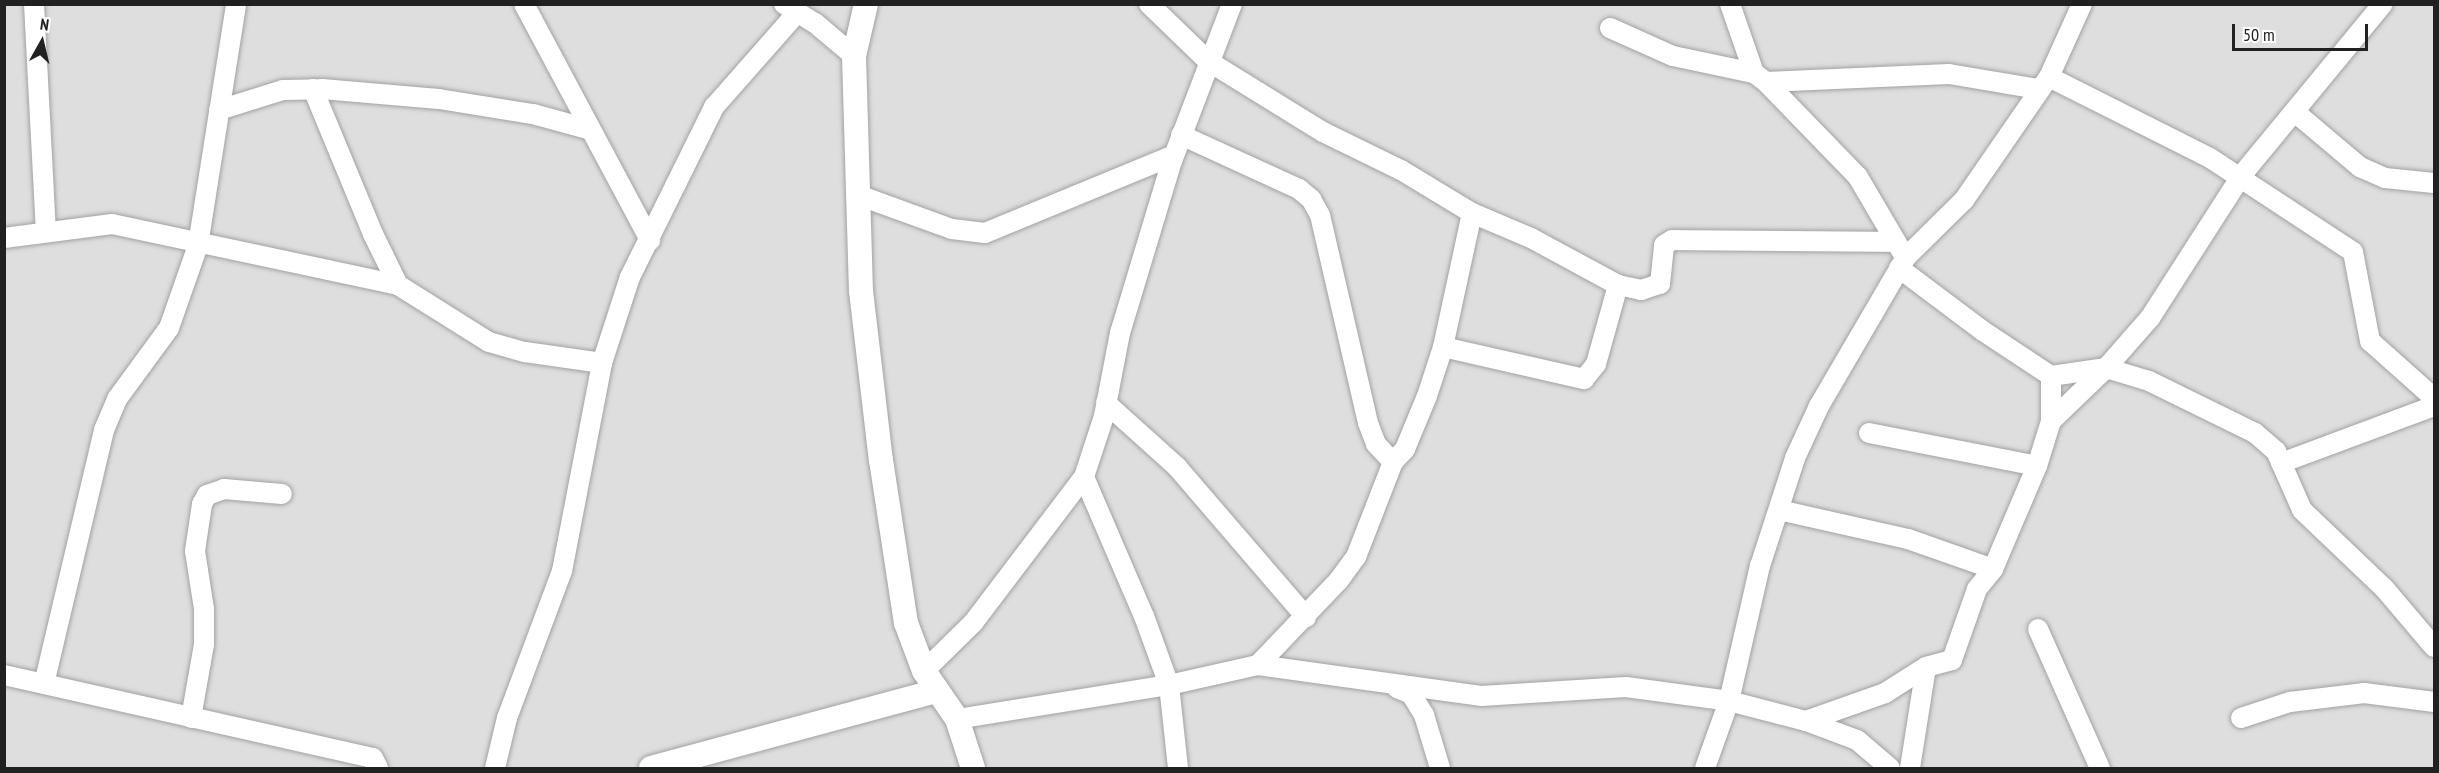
<!DOCTYPE html>
<html>
<head>
<meta charset="utf-8">
<style>
	body { margin:0 }
	#map { position:relative; width:2439px; height:773px; overflow:hidden; background:#f1eee9; font-family:"PT Sans Narrow",sans-serif }
	div>[style] { position:absolute }
	[style*='--x'] { left:calc(var(--x)*1px); top:calc(var(--y)*1px); width:calc(var(--w)*1px); rotate:calc(var(--a)*1deg) }
	.residential>* { inset:0; background:#dfdede; transform-origin:0 0 }
	.roads { filter:drop-shadow(0 0 2px #a2a2a2) drop-shadow(0 0 2px #a2a2a2) }
	.minor>* { height:20px; margin:-10px; padding:0 10px; transform-origin:10px; border-radius:10px; background:#fff }
	.tertiary>* { height:24px; margin:-12px; padding:0 12px; transform-origin:12px; border-radius:12px; background:#fff }
	span { translate:-50% -50%; white-space:nowrap; text-align:center; line-height:1.15; -webkit-text-stroke:5px #fff; paint-order:stroke }
	.frame { position:absolute; inset:0; border:6px solid #212121; pointer-events:none }
	.north { position:absolute; left:12px; top:12px; width:60px; height:60px; -webkit-text-stroke:4px #fff; paint-order:stroke; rotate:8deg; font-size:16px; font-weight:700; line-height:24px; text-align:center; color:#212121 }
	.north::after { content:''; display:block; margin:auto; width:21px; height:27px; background:#212121; clip-path:polygon(50% 0,100% 100%,50% 72%,0 100%) }
	.scale { position:absolute; left:2232px; top:24px; width:136px; height:27px; box-sizing:border-box; border:3px solid #212121; border-top:0; padding-left:8px; font-size:18px; line-height:21px; white-space:nowrap; color:#212121; -webkit-text-stroke:4px #fff; paint-order:stroke }
</style>
</head>
<body>
<div id="map">
	<div class="residential">
		<div style="left:5px;top:5px;width:2429px;height:763px"></div>
	</div>
	<div class="roads">
		<div class="minor">
			<div style="--x:34;--y:4;--w:227;--a:87"></div>
			<div style="--x:524;--y:4;--w:268;--a:61.9"></div>
			<div style="--x:784;--y:4;--w:36;--a:32"></div>
			<div style="--x:815;--y:23;--w:51;--a:40.2"></div>
			<div style="--x:1149;--y:4;--w:82;--a:44"></div>
			<div style="--x:1208;--y:61;--w:135;--a:31.7"></div>
			<div style="--x:1323;--y:132;--w:87;--a:26"></div>
			<div style="--x:1401;--y:170;--w:83;--a:31.2"></div>
			<div style="--x:1472;--y:213;--w:64;--a:23"></div>
			<div style="--x:1531;--y:238;--w:99;--a:28.4"></div>
			<div style="--x:1618;--y:285;--w:24;--a:12"></div>
			<div style="--x:1641;--y:290;--w:20;--a:-18"></div>
			<div style="--x:1660;--y:284;--w:39;--a:-84"></div>
			<div style="--x:1664;--y:245;--w:9;--a:-32"></div>
			<div style="--x:1672;--y:240;--w:224;--a:0.5"></div>
			<div style="--x:1730;--y:4;--w:73;--a:70.8"></div>
			<div style="--x:1610;--y:28;--w:69;--a:24"></div>
			<div style="--x:1673;--y:56;--w:83;--a:11.9"></div>
			<div style="--x:1754;--y:73;--w:15;--a:37"></div>
			<div style="--x:1766;--y:82;--w:132;--a:45.9"></div>
			<div style="--x:1858;--y:177;--w:87;--a:59.6"></div>
			<div style="--x:2049;--y:77;--w:180;--a:26.7"></div>
			<div style="--x:2210;--y:158;--w:171;--a:33.3"></div>
			<div style="--x:2353;--y:252;--w:91;--a:79.2"></div>
			<div style="--x:2370;--y:341;--w:86;--a:41.7"></div>
			<div style="--x:1766;--y:82;--w:183;--a:-2.5"></div>
			<div style="--x:1949;--y:74;--w:91;--a:9.5"></div>
			<div style="--x:313;--y:89;--w:157;--a:67.5"></div>
			<div style="--x:373;--y:234;--w:57;--a:63.9"></div>
			<div style="--x:219;--y:110;--w:67;--a:-17.4"></div>
			<div style="--x:283;--y:90;--w:39;--a:-1"></div>
			<div style="--x:322;--y:89;--w:117;--a:4.9"></div>
			<div style="--x:439;--y:99;--w:95;--a:9.1"></div>
			<div style="--x:533;--y:114;--w:60;--a:15.4"></div>
			<div style="--x:2296;--y:113;--w:84;--a:40.2"></div>
			<div style="--x:2360;--y:167;--w:27;--a:24"></div>
			<div style="--x:2385;--y:178;--w:49;--a:5.8"></div>
			<div style="--x:1181;--y:135;--w:130;--a:24.6"></div>
			<div style="--x:1299;--y:189;--w:16;--a:40"></div>
			<div style="--x:1311;--y:199;--w:18;--a:61"></div>
			<div style="--x:1320;--y:215;--w:213;--a:77"></div>
			<div style="--x:1368;--y:423;--w:22;--a:69"></div>
			<div style="--x:1376;--y:444;--w:25;--a:47"></div>
			<div style="--x:858;--y:195;--w:100;--a:19.9"></div>
			<div style="--x:952;--y:229;--w:33;--a:7"></div>
			<div style="--x:985;--y:233;--w:204;--a:-22.4"></div>
			<div style="--x:4;--y:238;--w:109;--a:-7.4"></div>
			<div style="--x:112;--y:224;--w:221;--a:12"></div>
			<div style="--x:328;--y:270;--w:72;--a:12.1"></div>
			<div style="--x:398;--y:285;--w:107;--a:32.1"></div>
			<div style="--x:489;--y:342;--w:37;--a:16"></div>
			<div style="--x:525;--y:352;--w:78;--a:8.1"></div>
			<div style="--x:1899;--y:268;--w:105;--a:36.9"></div>
			<div style="--x:1983;--y:331;--w:82;--a:33.5"></div>
			<div style="--x:2051;--y:376;--w:56;--a:-8.3"></div>
			<div style="--x:2106;--y:368;--w:45;--a:16.8"></div>
			<div style="--x:2149;--y:381;--w:118;--a:26.1"></div>
			<div style="--x:2255;--y:433;--w:28;--a:41"></div>
			<div style="--x:2276;--y:451;--w:64;--a:66.2"></div>
			<div style="--x:2302;--y:510;--w:113;--a:43.6"></div>
			<div style="--x:2384;--y:588;--w:77;--a:49.7"></div>
			<div style="--x:1443;--y:347;--w:145;--a:12.8"></div>
			<div style="--x:1584;--y:379;--w:19;--a:-51"></div>
			<div style="--x:1596;--y:364;--w:82;--a:-74.4"></div>
			<div style="--x:1106;--y:403;--w:96;--a:42"></div>
			<div style="--x:1177;--y:467;--w:198;--a:49.3"></div>
			<div style="--x:2051;--y:421;--w:76;--a:-43.9"></div>
			<div style="--x:2106;--y:368;--w:67;--a:-48.7"></div>
			<div style="--x:2150;--y:318;--w:169;--a:-57.3"></div>
			<div style="--x:2241;--y:176;--w:223;--a:-50.5"></div>
			<div style="--x:1869;--y:433;--w:171;--a:11.1"></div>
			<div style="--x:2281;--y:463;--w:163;--a:-20.4"></div>
			<div style="--x:1084;--y:477;--w:151;--a:66.7"></div>
			<div style="--x:1144;--y:616;--w:73;--a:70.1"></div>
			<div style="--x:1169;--y:685;--w:83;--a:83.8"></div>
			<div style="--x:1779;--y:510;--w:132;--a:12.7"></div>
			<div style="--x:1908;--y:539;--w:90;--a:19.4"></div>
			<div style="--x:2038;--y:629;--w:152;--a:66"></div>
			<div style="--x:1258;--y:665;--w:117;--a:-46.4"></div>
			<div style="--x:1339;--y:580;--w:29;--a:-54"></div>
			<div style="--x:1356;--y:557;--w:102;--a:-68.7"></div>
			<div style="--x:1393;--y:462;--w:18;--a:-47"></div>
			<div style="--x:1405;--y:449;--w:57;--a:-67.5"></div>
			<div style="--x:1427;--y:396;--w:52;--a:-71.9"></div>
			<div style="--x:1443;--y:347;--w:137;--a:-77.8"></div>
			<div style="--x:924;--y:671;--w:69;--a:-44.4"></div>
			<div style="--x:973;--y:623;--w:183;--a:-52.8"></div>
			<div style="--x:1084;--y:477;--w:64;--a:-71.8"></div>
			<div style="--x:1104;--y:416;--w:85;--a:-79.1"></div>
			<div style="--x:1120;--y:333;--w:180;--a:-73.2"></div>
			<div style="--x:1172;--y:161;--w:168;--a:-69.1"></div>
			<div style="--x:4;--y:675;--w:378;--a:12.7"></div>
			<div style="--x:373;--y:758;--w:11;--a:63"></div>
			<div style="--x:44;--y:684;--w:261;--a:-76.7"></div>
			<div style="--x:104;--y:430;--w:34;--a:-67"></div>
			<div style="--x:117;--y:399;--w:88;--a:-53.8"></div>
			<div style="--x:169;--y:328;--w:88;--a:-70.7"></div>
			<div style="--x:198;--y:245;--w:244;--a:-81"></div>
			<div style="--x:1397;--y:688;--w:15;--a:23"></div>
			<div style="--x:1411;--y:694;--w:25;--a:58"></div>
			<div style="--x:1424;--y:715;--w:55;--a:73.2"></div>
			<div style="--x:191;--y:718;--w:75;--a:-80"></div>
			<div style="--x:204;--y:644;--w:35;--a:-90"></div>
			<div style="--x:204;--y:609;--w:59;--a:-98.8"></div>
			<div style="--x:195;--y:551;--w:48;--a:-81.5"></div>
			<div style="--x:202;--y:504;--w:10;--a:-61"></div>
			<div style="--x:207;--y:495;--w:18;--a:-19"></div>
			<div style="--x:224;--y:489;--w:58;--a:4.9"></div>
			<div style="--x:2241;--y:718;--w:52;--a:-18.1"></div>
			<div style="--x:2290;--y:702;--w:75;--a:-6.9"></div>
			<div style="--x:2364;--y:693;--w:71;--a:7.3"></div>
			<div style="--x:957;--y:719;--w:215;--a:-9.1"></div>
			<div style="--x:1169;--y:685;--w:91;--a:-12.7"></div>
			<div style="--x:1258;--y:665;--w:225;--a:7.9"></div>
			<div style="--x:1481;--y:696;--w:145;--a:-3.6"></div>
			<div style="--x:1626;--y:687;--w:104;--a:7.7"></div>
			<div style="--x:1729;--y:701;--w:80;--a:14.6"></div>
			<div style="--x:1806;--y:721;--w:54;--a:20.4"></div>
			<div style="--x:1857;--y:740;--w:43;--a:40.3"></div>
			<div style="--x:1806;--y:721;--w:84;--a:-19.5"></div>
			<div style="--x:1885;--y:693;--w:49;--a:-32.4"></div>
			<div style="--x:1926;--y:667;--w:27;--a:-15"></div>
			<div style="--x:1952;--y:660;--w:75;--a:-70.6"></div>
			<div style="--x:1977;--y:589;--w:26;--a:-51"></div>
			<div style="--x:1993;--y:569;--w:112;--a:-66.9"></div>
			<div style="--x:2037;--y:466;--w:47;--a:-72.7"></div>
			<div style="--x:2051;--y:421;--w:45;--a:-90"></div>
			<div style="--x:495;--y:768;--w:51;--a:-76.5"></div>
			<div style="--x:507;--y:718;--w:157;--a:-69.5"></div>
			<div style="--x:562;--y:571;--w:212;--a:-79.1"></div>
			<div style="--x:602;--y:363;--w:90;--a:-72"></div>
			<div style="--x:630;--y:277;--w:190;--a:-63.7"></div>
			<div style="--x:714;--y:107;--w:124;--a:-48.6"></div>
			<div style="--x:1705;--y:768;--w:71;--a:-70.3"></div>
			<div style="--x:1729;--y:701;--w:139;--a:-77.1"></div>
			<div style="--x:1760;--y:566;--w:114;--a:-72"></div>
			<div style="--x:1795;--y:458;--w:57;--a:-65.2"></div>
			<div style="--x:1819;--y:406;--w:173;--a:-59.7"></div>
			<div style="--x:1906;--y:257;--w:81;--a:-44.5"></div>
			<div style="--x:1964;--y:200;--w:150;--a:-55.4"></div>
			<div style="--x:2049;--y:77;--w:80;--a:-65.7"></div>
			<div style="--x:1910;--y:768;--w:102;--a:-81"></div>
		</div>
		<div class="tertiary">
			<div style="--x:866;--y:4;--w:53;--a:103"></div>
			<div style="--x:854;--y:56;--w:235;--a:88.3"></div>
			<div style="--x:861;--y:291;--w:170;--a:83.3"></div>
			<div style="--x:881;--y:460;--w:165;--a:81.3"></div>
			<div style="--x:906;--y:623;--w:51;--a:69.4"></div>
			<div style="--x:924;--y:671;--w:58;--a:55.5"></div>
			<div style="--x:957;--y:719;--w:52;--a:71.9"></div>
			<div style="--x:651;--y:768;--w:296;--a:-15.1"></div>
		</div>
	</div>
	<div class="frame"></div>
	<div class="north">N</div>
	<div class="scale">50 m</div>
</div>
</body>
</html>
